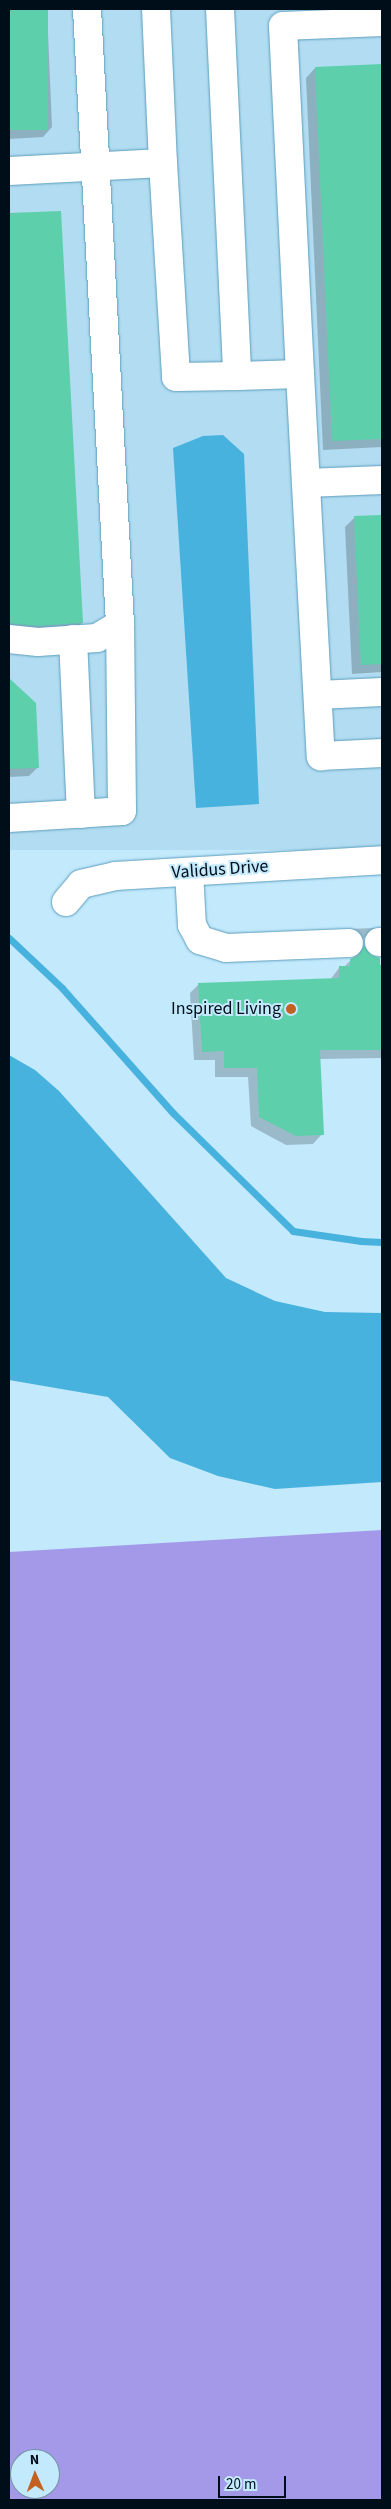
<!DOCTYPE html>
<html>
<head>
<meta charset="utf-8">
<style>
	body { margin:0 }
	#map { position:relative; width:391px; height:2509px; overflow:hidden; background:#c2e9fc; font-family:"Source Sans 3",sans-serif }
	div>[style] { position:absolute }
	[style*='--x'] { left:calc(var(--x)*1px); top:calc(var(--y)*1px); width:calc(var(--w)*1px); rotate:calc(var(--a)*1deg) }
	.built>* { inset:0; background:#b1dcf2; transform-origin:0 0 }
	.forest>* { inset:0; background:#a499e9 }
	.water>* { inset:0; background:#48b2df }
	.shadow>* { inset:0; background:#0003 }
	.stream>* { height:7px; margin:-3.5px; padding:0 3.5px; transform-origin:3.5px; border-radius:3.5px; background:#48b2df }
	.building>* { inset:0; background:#5ecfab; transform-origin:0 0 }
	.roads { filter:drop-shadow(0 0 1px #5c9dbb) drop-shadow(0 0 1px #5c9dbb) }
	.minor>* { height:28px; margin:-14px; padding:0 14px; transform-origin:14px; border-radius:14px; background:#fff }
	.dots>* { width:14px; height:14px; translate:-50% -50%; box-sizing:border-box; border:2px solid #c2e9fc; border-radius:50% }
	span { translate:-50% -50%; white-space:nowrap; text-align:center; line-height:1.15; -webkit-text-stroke:4px #c2e9fc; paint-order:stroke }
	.street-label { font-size:18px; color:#000e19 }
	.poi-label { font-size:18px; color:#000e19 }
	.right { translate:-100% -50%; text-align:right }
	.frame { position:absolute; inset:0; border:10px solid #000e19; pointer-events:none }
	.north { position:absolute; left:10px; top:2449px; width:50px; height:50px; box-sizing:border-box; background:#c2e9fc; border:1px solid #7491a1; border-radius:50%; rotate:358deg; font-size:14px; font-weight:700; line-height:20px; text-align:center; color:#000e19 }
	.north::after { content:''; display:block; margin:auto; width:18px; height:22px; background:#c26120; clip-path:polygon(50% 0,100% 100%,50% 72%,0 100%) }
	.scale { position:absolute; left:218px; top:2476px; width:68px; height:22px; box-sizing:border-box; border:2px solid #000e19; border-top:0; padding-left:6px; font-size:15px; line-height:18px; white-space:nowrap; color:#000e19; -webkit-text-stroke:4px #c2e9fc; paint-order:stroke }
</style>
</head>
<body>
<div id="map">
	<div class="built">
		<div style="left:9px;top:9px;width:373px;height:841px"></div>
	</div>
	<div class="forest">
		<div style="clip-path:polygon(evenodd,382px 1530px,382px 2500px,9px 2500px,9px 1552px,382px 1530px,20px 2459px,50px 2459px,50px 2489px,20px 2489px,20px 2459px)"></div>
	</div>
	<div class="water">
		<div style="clip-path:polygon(223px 435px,244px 454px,259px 804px,196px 808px,173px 448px,203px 436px)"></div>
		<div style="clip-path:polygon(9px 1055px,35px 1070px,59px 1091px,226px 1278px,275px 1301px,325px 1312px,382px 1313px,382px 1482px,275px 1489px,218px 1476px,170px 1458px,108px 1397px,9px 1380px)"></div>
	</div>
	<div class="shadow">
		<div style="clip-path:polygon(9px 9px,47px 9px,52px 127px,43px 137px,9px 139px)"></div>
		<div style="clip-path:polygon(382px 65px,382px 447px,323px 450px,306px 78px,315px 68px)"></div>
		<div style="clip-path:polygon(60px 212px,82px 623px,73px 632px,9px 633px,9px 214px)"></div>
		<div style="clip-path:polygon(382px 516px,382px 672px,352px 674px,345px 527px,354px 518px)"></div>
		<div style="clip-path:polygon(9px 684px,13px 684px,38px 767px,29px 776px,9px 777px)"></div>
		<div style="clip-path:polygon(374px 928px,354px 948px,341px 937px,349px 929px)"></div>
		<div style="clip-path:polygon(364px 947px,379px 966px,382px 966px,382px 1058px,319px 1059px,322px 1134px,313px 1144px,286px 1145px,251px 1126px,248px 1077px,215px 1077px,215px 1060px,194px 1060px,190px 993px,199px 984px,330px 980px,339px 968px,343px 968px)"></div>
	</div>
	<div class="stream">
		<div style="--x:9;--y:938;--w:73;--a:43.3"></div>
		<div style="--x:62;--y:988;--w:167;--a:48.4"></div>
		<div style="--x:173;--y:1113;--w:168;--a:44.5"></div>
		<div style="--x:293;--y:1231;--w:69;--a:8.4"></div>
		<div style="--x:361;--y:1241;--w:21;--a:3"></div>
	</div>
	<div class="building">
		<div style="left:9px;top:9px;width:39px;height:121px"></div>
		<div style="clip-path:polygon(382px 64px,382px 439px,332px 441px,315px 67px)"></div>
		<div style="clip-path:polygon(61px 211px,83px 623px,38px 626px,12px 624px,9px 621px,9px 213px)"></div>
		<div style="clip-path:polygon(382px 515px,382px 664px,361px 665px,354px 516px)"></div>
		<div style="clip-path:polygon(9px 678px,36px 703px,39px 768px,9px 769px)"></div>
		<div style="clip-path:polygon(364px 945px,371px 955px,380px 958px,380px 965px,382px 965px,382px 1050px,320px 1050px,324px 1135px,296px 1136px,259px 1117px,257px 1068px,224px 1068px,224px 1051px,202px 1052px,198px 983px,339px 978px,339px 966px,350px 966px,350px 959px,358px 956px)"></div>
	</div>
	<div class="roads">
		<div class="minor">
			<div style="--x:156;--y:9;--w:154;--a:87.4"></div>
			<div style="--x:220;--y:9;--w:367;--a:87.3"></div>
			<div style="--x:237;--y:376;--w:63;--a:-1.8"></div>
			<div style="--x:300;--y:374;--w:348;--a:-92.8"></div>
			<div style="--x:283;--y:26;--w:99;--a:-2.3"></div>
			<div style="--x:9;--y:171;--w:154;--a:-3"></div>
			<div style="--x:163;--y:163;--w:214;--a:86.5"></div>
			<div style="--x:176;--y:377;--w:61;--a:-0.9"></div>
			<div style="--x:300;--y:374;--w:383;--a:86.9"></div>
			<div style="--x:321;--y:756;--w:61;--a:-2.8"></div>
			<div style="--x:306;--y:483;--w:76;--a:-2.3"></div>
			<div style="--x:9;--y:639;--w:29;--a:6"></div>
			<div style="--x:38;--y:642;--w:59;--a:-3.9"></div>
			<div style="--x:97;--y:638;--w:27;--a:-31"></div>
			<div style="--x:120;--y:624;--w:616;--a:-93.07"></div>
			<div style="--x:73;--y:639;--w:175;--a:87.4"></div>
			<div style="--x:318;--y:695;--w:64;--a:-2.7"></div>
			<div style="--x:9;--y:818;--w:113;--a:-3.5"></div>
			<div style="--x:122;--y:811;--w:187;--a:-90.6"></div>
			<div style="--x:189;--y:872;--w:53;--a:86.8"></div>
			<div style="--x:192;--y:925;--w:17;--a:62"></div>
			<div style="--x:200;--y:940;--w:27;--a:17"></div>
			<div style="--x:226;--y:948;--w:123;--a:-2.3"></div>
			<div style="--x:66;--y:902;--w:23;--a:-50"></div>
			<div style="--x:81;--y:884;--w:35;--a:-13"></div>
			<div style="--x:115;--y:876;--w:267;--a:-3.4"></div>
			<div style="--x:379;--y:942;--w:3;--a:0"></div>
		</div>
	</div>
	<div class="dots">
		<div style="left:291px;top:1009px;background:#c26120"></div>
	</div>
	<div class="street-label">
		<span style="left:220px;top:870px;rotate:-4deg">Validus Drive</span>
	</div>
	<div class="poi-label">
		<span class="right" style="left:281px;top:1009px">Inspired Living</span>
	</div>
	<div class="frame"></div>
	<div class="north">N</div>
	<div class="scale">20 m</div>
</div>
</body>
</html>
